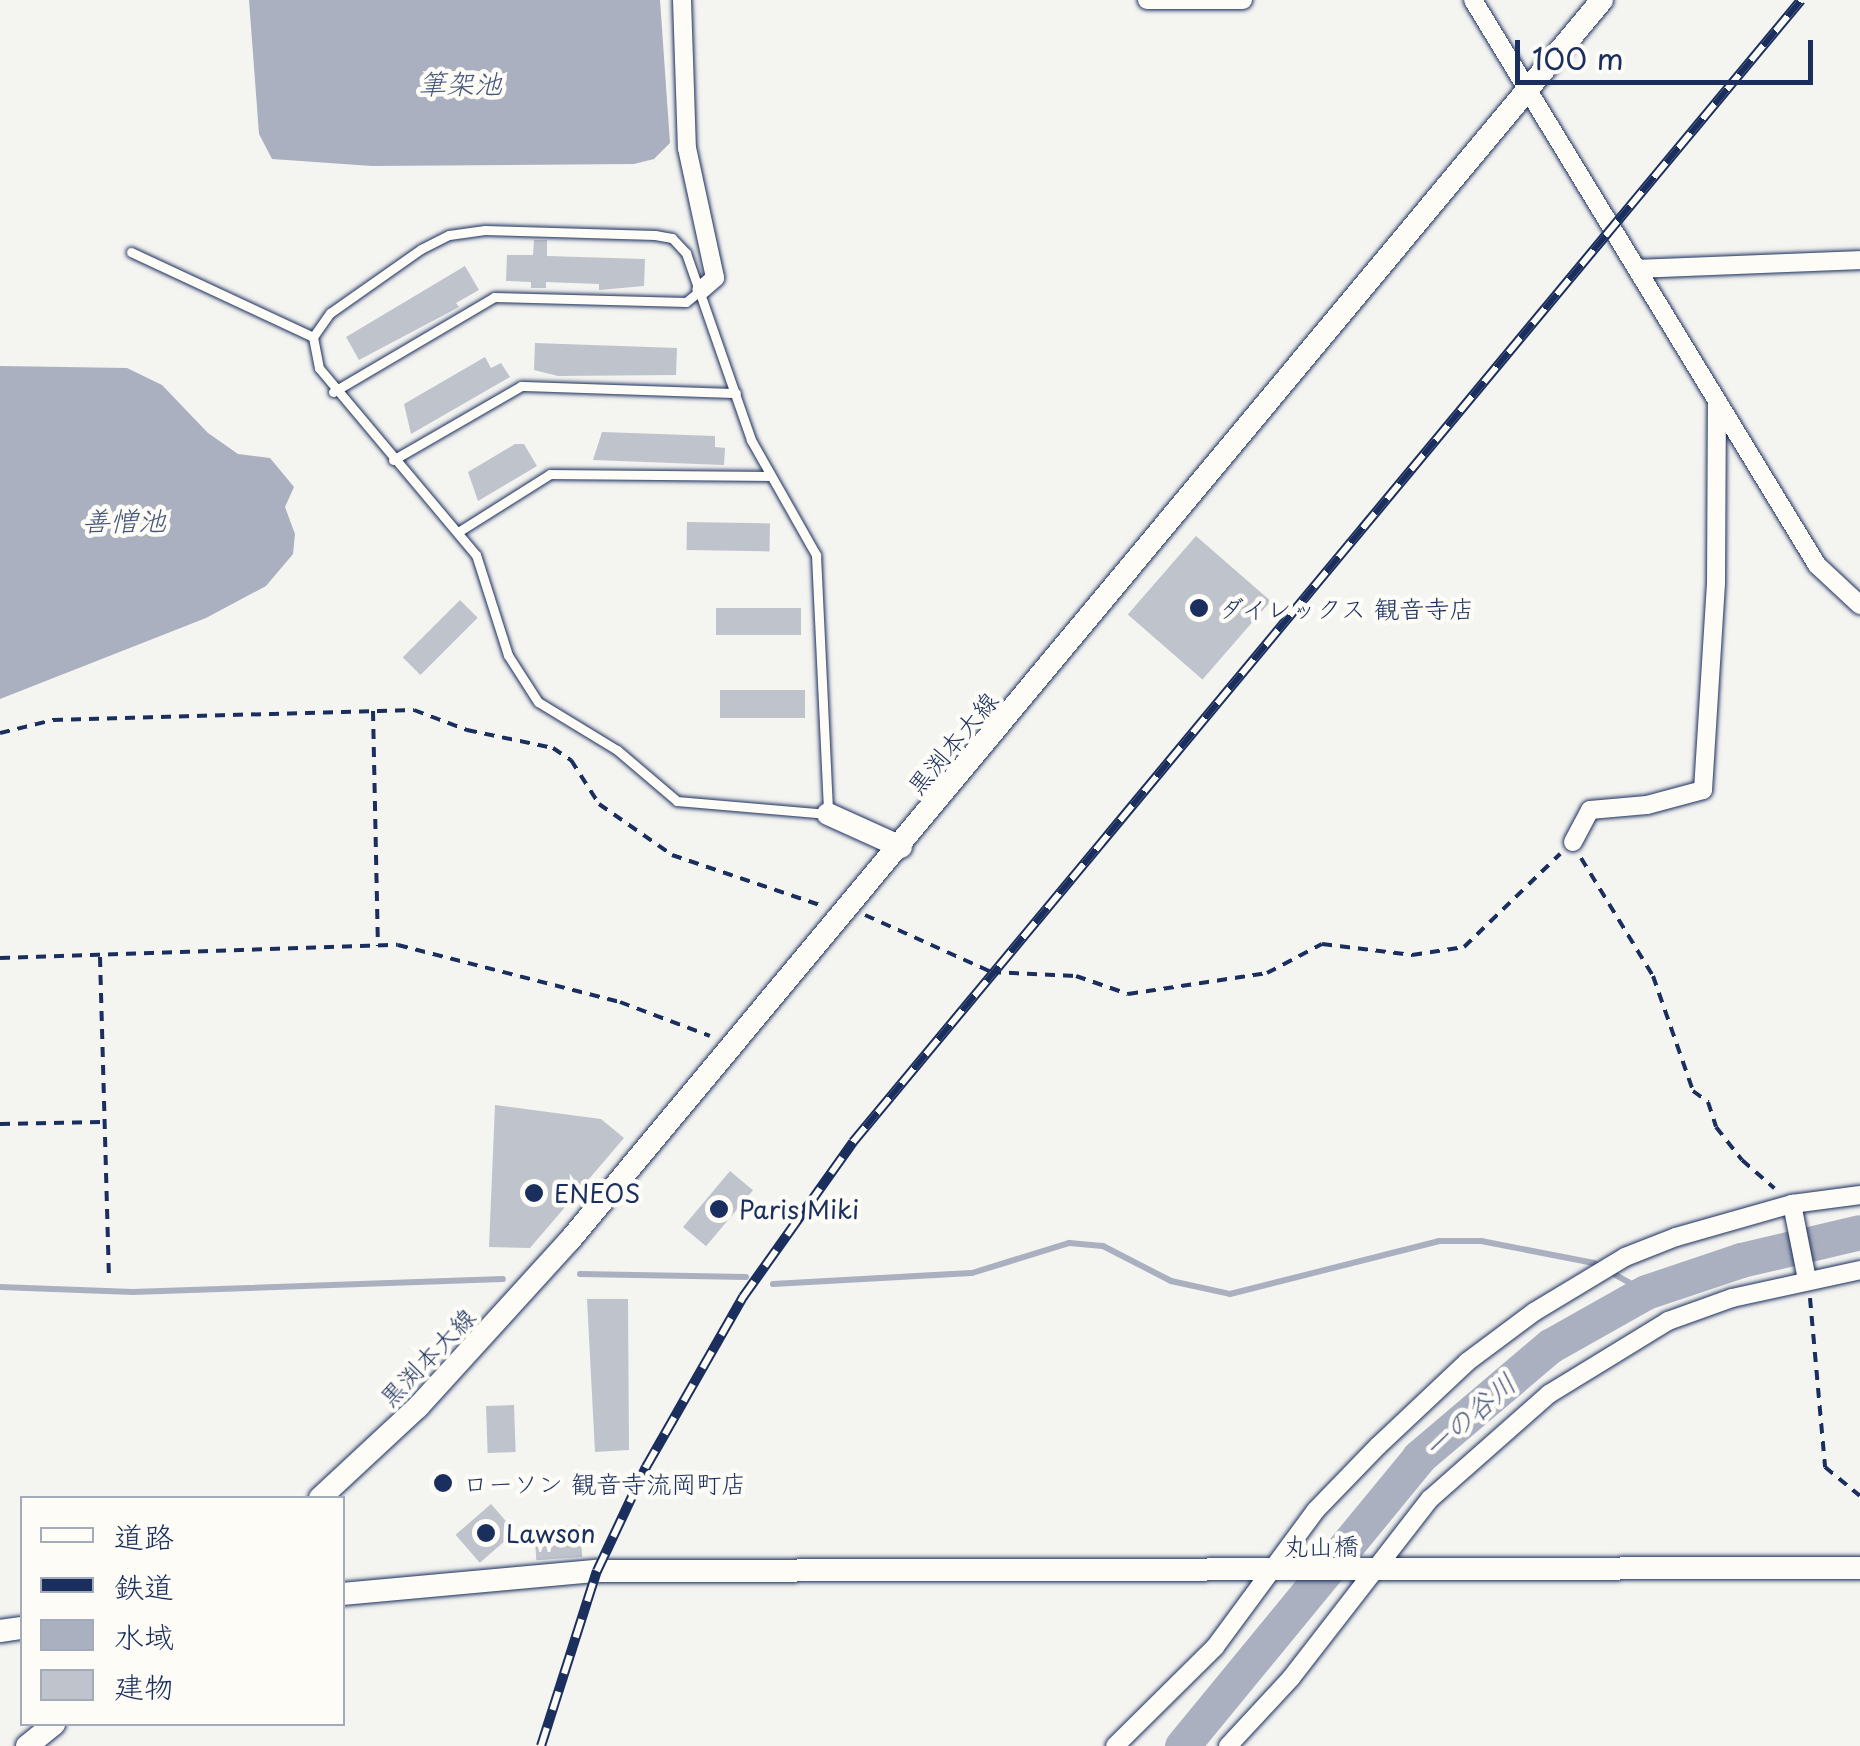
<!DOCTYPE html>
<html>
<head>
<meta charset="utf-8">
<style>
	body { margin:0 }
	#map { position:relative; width:1860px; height:1746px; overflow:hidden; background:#f4f4f1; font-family:"Playpen Sans","Klee One",sans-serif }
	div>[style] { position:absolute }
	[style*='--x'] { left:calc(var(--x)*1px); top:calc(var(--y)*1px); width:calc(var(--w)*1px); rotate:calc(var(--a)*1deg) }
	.water>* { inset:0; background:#aab0bf }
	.stream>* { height:6px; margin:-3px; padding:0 3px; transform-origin:3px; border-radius:3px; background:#aab0bf }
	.river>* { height:35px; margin:-17.5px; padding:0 17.5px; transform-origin:17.5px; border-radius:17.5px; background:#aab0bf }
	.building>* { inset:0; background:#bfc3cc; transform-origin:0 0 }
	.path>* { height:4px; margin-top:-2px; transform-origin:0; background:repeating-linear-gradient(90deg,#1b2f5e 0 10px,transparent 0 18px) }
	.roads { filter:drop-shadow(0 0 2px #1b2f5e) drop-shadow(0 0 2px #1b2f5e) }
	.lane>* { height:9px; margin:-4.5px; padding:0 4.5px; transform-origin:4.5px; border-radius:4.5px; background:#fdfcf7 }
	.street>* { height:18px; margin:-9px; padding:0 9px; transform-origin:9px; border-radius:9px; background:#fdfcf7 }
	.secondary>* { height:22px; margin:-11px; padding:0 11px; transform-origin:11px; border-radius:11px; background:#fdfcf7 }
	.rail>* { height:10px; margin-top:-5px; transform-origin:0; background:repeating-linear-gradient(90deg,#fdfcf7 0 19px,#1b2f5e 0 38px); box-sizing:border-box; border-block:2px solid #1b2f5e }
	.dots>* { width:28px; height:28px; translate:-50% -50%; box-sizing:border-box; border:5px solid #fdfcf7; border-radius:50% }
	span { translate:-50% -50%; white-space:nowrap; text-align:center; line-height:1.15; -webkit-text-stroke:9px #fdfcf7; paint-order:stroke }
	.poi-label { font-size:25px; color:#1b2f5e }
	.left { translate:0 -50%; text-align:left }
	.street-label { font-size:25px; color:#1b2f5e }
	.water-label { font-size:28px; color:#46567b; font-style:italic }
	.legend { position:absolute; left:20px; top:1496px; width:325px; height:230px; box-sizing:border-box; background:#fdfcf7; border:2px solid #a3aaba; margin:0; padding:12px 18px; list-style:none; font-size:30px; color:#1b2f5e }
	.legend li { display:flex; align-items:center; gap:20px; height:50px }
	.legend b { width:50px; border:2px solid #a3aaba }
	.scale { position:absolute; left:1515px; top:40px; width:298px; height:45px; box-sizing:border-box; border:5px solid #1b2f5e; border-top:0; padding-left:12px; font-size:30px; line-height:35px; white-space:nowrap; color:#1b2f5e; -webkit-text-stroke:8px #fdfcf7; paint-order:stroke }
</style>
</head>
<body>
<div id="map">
	<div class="water">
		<div style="clip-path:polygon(249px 0,660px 0,670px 143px,654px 159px,634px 164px,372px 166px,272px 159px,259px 134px)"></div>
		<div style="clip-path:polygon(0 366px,127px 368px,162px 385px,208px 433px,238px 454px,270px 458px,294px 487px,285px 507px,295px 534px,293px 554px,266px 586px,206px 618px,0 699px)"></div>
	</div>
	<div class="stream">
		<div style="--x:580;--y:1274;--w:166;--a:1"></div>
		<div style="--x:773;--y:1284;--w:199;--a:-3.2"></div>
		<div style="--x:972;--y:1273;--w:102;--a:-17.2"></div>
		<div style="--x:1069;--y:1243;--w:34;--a:5"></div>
		<div style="--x:1103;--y:1246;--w:76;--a:27.2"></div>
		<div style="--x:1171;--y:1281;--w:60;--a:12.4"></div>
		<div style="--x:1230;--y:1294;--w:216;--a:-14.2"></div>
		<div style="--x:1439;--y:1241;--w:42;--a:0"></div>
		<div style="--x:1481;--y:1241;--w:115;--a:11"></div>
		<div style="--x:1594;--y:1263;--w:60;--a:29.1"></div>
		<div style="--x:0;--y:1287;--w:133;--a:2.2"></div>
		<div style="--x:133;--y:1292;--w:370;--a:-2"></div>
	</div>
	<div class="river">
		<div style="--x:1182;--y:1746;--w:374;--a:-50.6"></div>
		<div style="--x:1419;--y:1457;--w:172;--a:-40.3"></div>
		<div style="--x:1550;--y:1346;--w:110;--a:-29.4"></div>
		<div style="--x:1646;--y:1292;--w:100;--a:-18.6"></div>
		<div style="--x:1741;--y:1260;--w:122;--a:-13.2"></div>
	</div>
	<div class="building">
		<div style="clip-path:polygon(534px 240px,547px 240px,547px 256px,645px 259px,644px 286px,599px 290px,599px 284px,546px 282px,546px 288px,531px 288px,531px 282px,506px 281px,507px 255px,533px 255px)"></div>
		<div style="clip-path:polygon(465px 266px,479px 290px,456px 303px,459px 307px,359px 360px,346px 337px)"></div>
		<div style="clip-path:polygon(535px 343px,677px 348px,676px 375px,558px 376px,534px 370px)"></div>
		<div style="clip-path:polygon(485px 357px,491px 368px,501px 363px,510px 377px,411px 434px,404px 404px)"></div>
		<div style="clip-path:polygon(602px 432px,715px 436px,715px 447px,725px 448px,724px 465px,593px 460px)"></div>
		<div style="clip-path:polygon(515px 444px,524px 444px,537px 466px,478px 501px,468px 472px)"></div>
		<div style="left:687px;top:522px;width:83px;height:28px;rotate:1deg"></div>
		<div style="left:1196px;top:536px;width:99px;height:104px;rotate:41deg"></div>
		<div style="left:460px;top:600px;width:25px;height:81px;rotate:45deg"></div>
		<div style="left:801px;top:608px;width:27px;height:85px;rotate:90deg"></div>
		<div style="left:805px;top:690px;width:28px;height:85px;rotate:90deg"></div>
		<div style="clip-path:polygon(495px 1105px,601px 1119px,624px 1138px,530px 1248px,489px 1247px)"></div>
		<div style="left:730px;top:1171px;width:30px;height:73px;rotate:40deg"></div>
		<div style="clip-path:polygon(587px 1299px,628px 1299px,629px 1450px,595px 1452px)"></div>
		<div style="left:514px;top:1405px;width:47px;height:28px;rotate:88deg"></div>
		<div style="left:491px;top:1504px;width:37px;height:47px;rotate:49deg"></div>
		<div style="left:580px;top:1525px;width:32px;height:46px;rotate:86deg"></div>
	</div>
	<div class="path">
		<div style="--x:373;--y:711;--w:235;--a:88.8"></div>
		<div style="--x:0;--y:733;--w:55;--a:-13.8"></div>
		<div style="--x:53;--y:720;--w:361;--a:-1.6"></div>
		<div style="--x:414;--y:710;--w:57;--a:20.7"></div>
		<div style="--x:467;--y:730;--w:88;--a:11.8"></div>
		<div style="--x:553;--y:748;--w:22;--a:34"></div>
		<div style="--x:571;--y:760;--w:52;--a:57.5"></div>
		<div style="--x:599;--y:804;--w:89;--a:34.9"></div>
		<div style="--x:672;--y:855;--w:156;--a:18.7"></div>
		<div style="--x:1581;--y:858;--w:138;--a:58.6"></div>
		<div style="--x:1653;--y:976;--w:122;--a:70.8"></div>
		<div style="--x:1693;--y:1091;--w:19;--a:36"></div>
		<div style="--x:1708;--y:1102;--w:26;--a:72"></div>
		<div style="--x:1716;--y:1127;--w:42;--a:51.8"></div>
		<div style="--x:1742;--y:1160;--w:43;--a:41.2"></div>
		<div style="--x:865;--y:915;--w:138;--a:24.3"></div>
		<div style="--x:991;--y:972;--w:85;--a:2.7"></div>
		<div style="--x:1076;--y:976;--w:55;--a:19.1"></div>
		<div style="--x:1128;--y:994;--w:141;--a:-8.6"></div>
		<div style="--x:1267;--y:973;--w:62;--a:-27.8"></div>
		<div style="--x:1322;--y:944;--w:91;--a:7"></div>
		<div style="--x:1412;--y:955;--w:53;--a:-8.7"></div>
		<div style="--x:1464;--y:947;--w:134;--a:-44.1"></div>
		<div style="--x:100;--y:957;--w:321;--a:88.4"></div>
		<div style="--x:0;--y:958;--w:398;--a:-1.9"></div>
		<div style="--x:398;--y:945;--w:229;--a:14.4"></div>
		<div style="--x:620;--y:1002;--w:96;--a:20.7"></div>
		<div style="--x:0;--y:1124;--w:101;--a:-1.1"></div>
		<div style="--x:1810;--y:1298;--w:170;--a:84.9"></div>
		<div style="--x:1825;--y:1467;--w:45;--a:39.6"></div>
	</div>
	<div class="roads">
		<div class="lane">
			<div style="--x:485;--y:230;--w:170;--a:1.7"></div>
			<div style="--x:655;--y:235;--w:17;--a:10"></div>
			<div style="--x:672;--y:238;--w:21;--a:47"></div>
			<div style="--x:686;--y:253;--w:198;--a:70.8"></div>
			<div style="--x:751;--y:440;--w:132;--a:60.5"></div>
			<div style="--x:816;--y:555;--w:259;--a:87.3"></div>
			<div style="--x:828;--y:814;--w:152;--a:-175.1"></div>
			<div style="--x:677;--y:801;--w:79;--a:-139.6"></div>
			<div style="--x:617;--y:750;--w:92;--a:-148.7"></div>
			<div style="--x:538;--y:702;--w:56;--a:-122.6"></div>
			<div style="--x:508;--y:655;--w:105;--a:-107.7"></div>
			<div style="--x:476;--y:555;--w:244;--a:-130"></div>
			<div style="--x:319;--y:368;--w:32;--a:-101"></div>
			<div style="--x:313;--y:337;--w:29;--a:-55"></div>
			<div style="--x:330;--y:313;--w:111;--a:-35.1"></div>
			<div style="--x:421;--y:249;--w:31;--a:-27"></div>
			<div style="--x:449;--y:235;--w:36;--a:-8"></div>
			<div style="--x:131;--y:252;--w:201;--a:25"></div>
			<div style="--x:333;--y:392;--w:187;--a:-30.5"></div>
			<div style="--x:494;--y:297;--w:192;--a:1.5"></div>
			<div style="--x:686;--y:302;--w:19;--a:-39"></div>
			<div style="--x:393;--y:460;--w:148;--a:-30"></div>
			<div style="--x:521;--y:386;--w:215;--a:1.9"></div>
			<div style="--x:458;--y:532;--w:109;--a:-32.2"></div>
			<div style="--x:550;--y:474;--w:219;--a:0.5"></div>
		</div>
		<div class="street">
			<div style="--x:682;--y:0;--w:148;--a:88.1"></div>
			<div style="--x:687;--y:148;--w:133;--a:77.8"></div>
			<div style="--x:715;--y:278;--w:18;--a:139"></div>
			<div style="--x:1147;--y:0;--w:96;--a:0"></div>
			<div style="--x:1473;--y:0;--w:661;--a:58.66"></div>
			<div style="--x:1817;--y:565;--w:59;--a:42.9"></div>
			<div style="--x:1638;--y:269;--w:222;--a:-2.3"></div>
			<div style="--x:1573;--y:842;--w:36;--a:-62"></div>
			<div style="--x:1590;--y:810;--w:57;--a:-5"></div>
			<div style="--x:1647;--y:805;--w:58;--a:-15"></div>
			<div style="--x:1703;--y:790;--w:207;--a:-86.4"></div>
			<div style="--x:1716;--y:583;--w:182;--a:-89.7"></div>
			<div style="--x:1792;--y:1204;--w:77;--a:78.8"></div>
			<div style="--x:1115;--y:1746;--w:141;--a:-44.7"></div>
			<div style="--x:1215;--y:1647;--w:170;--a:-53.6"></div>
			<div style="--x:1316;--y:1510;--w:89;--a:-45.9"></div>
			<div style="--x:1378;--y:1446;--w:122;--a:-43.3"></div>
			<div style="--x:1467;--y:1362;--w:84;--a:-36.7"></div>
			<div style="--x:1534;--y:1312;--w:106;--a:-31.1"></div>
			<div style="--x:1625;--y:1257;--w:55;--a:-21.4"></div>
			<div style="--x:1676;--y:1237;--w:121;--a:-15.9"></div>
			<div style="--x:1792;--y:1204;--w:69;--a:-7.5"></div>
			<div style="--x:1228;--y:1746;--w:93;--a:-47.2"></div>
			<div style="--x:1291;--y:1678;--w:227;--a:-52.2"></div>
			<div style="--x:1430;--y:1499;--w:159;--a:-41.4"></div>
			<div style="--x:1549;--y:1394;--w:140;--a:-31.5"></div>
			<div style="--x:1668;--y:1321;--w:68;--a:-19.8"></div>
			<div style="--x:1732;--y:1298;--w:131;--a:-12.3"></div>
		</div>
		<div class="secondary">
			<div style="--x:828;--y:814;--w:80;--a:24.3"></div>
			<div style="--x:320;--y:1498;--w:134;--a:-42.9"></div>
			<div style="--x:418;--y:1407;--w:226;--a:-47.7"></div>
			<div style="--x:570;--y:1240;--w:1613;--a:-50.23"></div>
			<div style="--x:342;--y:1594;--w:256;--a:-5.2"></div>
			<div style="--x:597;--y:1571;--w:1263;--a:-0.14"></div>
			<div style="--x:0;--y:1631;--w:22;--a:-8"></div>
			<div style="--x:27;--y:1746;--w:35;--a:-39"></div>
		</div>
	</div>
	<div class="rail">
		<div style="--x:541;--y:1746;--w:184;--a:-72.3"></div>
		<div style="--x:597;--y:1571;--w:115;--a:-64.8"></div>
		<div style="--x:646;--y:1467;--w:196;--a:-60.3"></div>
		<div style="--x:743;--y:1297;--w:190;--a:-54.6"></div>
		<div style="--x:853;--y:1142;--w:1484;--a:-50.3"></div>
	</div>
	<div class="dots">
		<div style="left:1199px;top:608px;background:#1b2f5e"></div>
		<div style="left:534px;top:1193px;background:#1b2f5e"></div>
		<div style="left:719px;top:1209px;background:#1b2f5e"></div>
		<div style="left:443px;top:1483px;background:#1b2f5e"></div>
		<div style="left:486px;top:1533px;background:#1b2f5e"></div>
	</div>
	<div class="poi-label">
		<span class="left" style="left:1219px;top:608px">ダイレックス 観音寺店</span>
		<span class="left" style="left:554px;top:1193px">ENEOS</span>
		<span class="left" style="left:739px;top:1209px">Paris Miki</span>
		<span class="left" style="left:463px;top:1483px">ローソン 観音寺流岡町店</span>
		<span class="left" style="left:506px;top:1533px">Lawson</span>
	</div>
	<div class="street-label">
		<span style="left:952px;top:743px;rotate:-50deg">黒渕本大線</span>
		<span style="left:427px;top:1357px;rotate:-46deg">黒渕本大線</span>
		<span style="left:1321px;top:1545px">丸山橋</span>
	</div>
	<div class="water-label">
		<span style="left:460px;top:83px">筆架池</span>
		<span style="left:124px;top:520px">善憎池</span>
		<span style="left:1469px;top:1415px;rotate:-41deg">一の谷川</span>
	</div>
	<ul class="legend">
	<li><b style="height:12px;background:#fdfcf7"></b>道路</li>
	<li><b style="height:12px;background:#1b2f5e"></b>鉄道</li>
	<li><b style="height:28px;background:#aab0bf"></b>水域</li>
	<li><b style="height:28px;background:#bfc3cc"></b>建物</li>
	</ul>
	<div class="scale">100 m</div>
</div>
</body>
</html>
